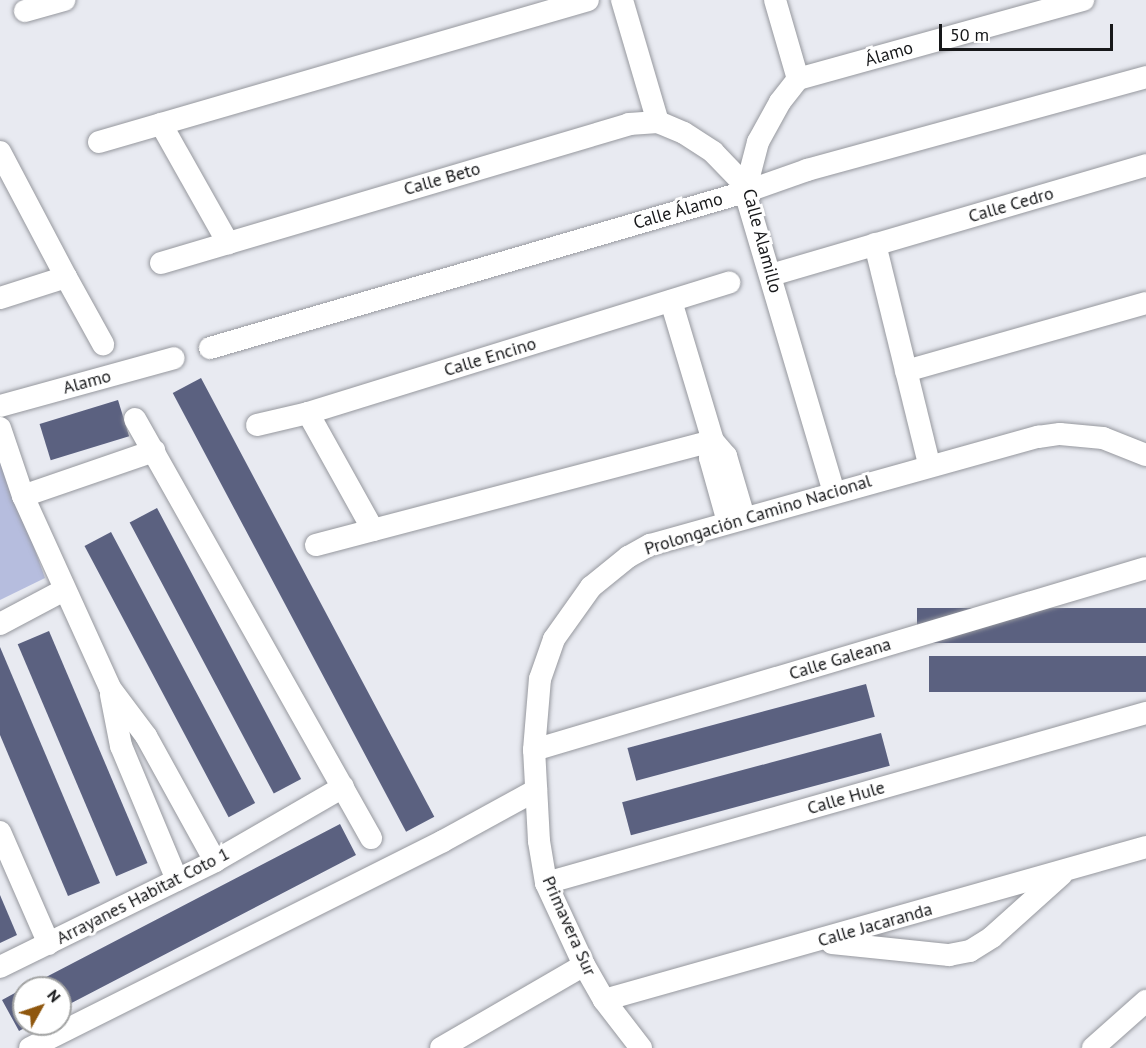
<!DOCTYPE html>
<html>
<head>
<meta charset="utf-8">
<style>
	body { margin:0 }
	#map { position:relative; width:1146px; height:1048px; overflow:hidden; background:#e8eaf1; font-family:"PT Sans",sans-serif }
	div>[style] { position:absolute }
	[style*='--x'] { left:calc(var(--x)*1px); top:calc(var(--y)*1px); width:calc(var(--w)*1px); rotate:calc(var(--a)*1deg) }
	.green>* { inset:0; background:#b6bdde }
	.building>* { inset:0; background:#5b6180; transform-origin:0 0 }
	.roads { filter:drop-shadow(0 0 2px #96989e) drop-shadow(0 0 2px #96989e) }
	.street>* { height:22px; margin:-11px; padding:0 11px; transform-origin:11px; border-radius:11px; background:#fff }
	span { translate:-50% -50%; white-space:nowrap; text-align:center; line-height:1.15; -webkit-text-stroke:6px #fff; paint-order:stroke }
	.street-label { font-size:18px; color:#17181a }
	.north { position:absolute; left:12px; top:976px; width:60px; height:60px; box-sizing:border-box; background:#fff; border:2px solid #a2a3a3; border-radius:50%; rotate:50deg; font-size:16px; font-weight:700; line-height:24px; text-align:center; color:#17181a }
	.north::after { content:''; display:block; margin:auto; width:21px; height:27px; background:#8f570e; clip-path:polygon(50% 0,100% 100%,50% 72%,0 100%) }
	.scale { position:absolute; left:939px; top:24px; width:174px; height:27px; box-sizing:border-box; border:3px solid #17181a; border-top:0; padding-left:8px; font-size:18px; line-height:21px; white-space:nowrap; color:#17181a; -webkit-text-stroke:4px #fff; paint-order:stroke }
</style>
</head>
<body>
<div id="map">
	<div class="green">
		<div style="clip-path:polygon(0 452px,45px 578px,0 600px)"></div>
	</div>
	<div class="building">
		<div style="left:201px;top:378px;width:497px;height:32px;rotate:62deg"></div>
		<div style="left:118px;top:400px;width:38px;height:82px;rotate:73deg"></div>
		<div style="left:157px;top:508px;width:307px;height:31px;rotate:62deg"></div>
		<div style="left:111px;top:532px;width:307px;height:30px;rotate:62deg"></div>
		<div style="left:1146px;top:608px;width:35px;height:229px;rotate:90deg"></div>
		<div style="left:49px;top:631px;width:252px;height:34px;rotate:67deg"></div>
		<div style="clip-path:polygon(0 647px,100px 883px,68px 896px,0 735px)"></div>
		<div style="left:1146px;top:656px;width:36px;height:217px;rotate:90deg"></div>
		<div style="left:866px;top:684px;width:34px;height:247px;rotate:75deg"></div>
		<div style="left:881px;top:733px;width:34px;height:268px;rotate:75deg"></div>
		<div style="clip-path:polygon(340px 824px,356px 855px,60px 1009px,60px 988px,25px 988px)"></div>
		<div style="clip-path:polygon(0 895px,17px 935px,0 943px)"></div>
		<div style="clip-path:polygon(24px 988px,24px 1024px,32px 1024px,19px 1031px,2px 1000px)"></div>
	</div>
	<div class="roads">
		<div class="street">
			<div style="--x:622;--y:0;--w:127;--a:73.6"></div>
			<div style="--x:775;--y:0;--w:82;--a:73.8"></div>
			<div style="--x:25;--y:11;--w:41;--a:-15.8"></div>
			<div style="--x:798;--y:79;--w:29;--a:128"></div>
			<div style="--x:780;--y:102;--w:46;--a:118.8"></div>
			<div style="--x:758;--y:142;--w:52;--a:104.6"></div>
			<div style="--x:745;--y:192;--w:313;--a:73.5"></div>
			<div style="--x:798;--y:79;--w:296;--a:-15.5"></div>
			<div style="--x:161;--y:124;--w:137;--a:60.6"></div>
			<div style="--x:99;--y:142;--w:509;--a:-16.19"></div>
			<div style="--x:0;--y:152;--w:141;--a:62.2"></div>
			<div style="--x:66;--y:277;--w:69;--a:162.3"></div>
			<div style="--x:875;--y:244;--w:227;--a:76.2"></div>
			<div style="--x:161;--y:263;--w:488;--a:-16.5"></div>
			<div style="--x:629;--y:124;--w:29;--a:-4"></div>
			<div style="--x:658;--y:122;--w:28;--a:23"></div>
			<div style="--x:684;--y:133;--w:35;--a:33"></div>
			<div style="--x:713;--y:152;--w:46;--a:45.9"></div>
			<div style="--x:771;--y:275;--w:391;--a:-16.3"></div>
			<div style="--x:66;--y:277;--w:77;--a:61.1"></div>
			<div style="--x:671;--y:301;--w:146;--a:73.3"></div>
			<div style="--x:713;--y:441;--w:17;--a:100"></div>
			<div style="--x:710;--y:458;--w:66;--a:74.3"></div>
			<div style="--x:210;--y:348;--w:557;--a:-16.26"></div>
			<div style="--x:745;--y:192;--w:66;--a:-19.5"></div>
			<div style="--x:807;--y:170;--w:352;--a:-15.3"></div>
			<div style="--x:906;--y:371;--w:249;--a:-15.8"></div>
			<div style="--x:0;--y:406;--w:180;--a:-15.4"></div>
			<div style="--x:308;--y:413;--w:134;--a:60.9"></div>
			<div style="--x:135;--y:419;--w:481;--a:60.6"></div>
			<div style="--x:257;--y:425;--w:52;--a:-13.2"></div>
			<div style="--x:308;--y:413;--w:441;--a:-17.2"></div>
			<div style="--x:0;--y:428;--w:72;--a:71.3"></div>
			<div style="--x:23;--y:496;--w:211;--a:65.6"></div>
			<div style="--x:110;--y:688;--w:60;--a:53.1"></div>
			<div style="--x:146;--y:736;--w:143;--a:61.1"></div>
			<div style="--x:713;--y:441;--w:20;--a:49"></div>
			<div style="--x:726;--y:456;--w:64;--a:73.6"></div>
			<div style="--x:23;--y:496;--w:139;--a:-19"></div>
			<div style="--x:316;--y:545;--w:410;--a:-14.7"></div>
			<div style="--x:0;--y:624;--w:72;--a:-28"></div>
			<div style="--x:111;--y:695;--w:52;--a:78.9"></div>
			<div style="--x:121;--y:746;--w:145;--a:67.3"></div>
			<div style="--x:534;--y:750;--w:638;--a:-16.56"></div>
			<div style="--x:0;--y:832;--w:122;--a:66.4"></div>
			<div style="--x:546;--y:883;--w:624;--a:-15.82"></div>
			<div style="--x:832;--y:943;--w:118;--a:5.9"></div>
			<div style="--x:949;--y:955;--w:21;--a:-11"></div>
			<div style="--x:970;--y:951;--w:26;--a:-32"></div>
			<div style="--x:992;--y:937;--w:93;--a:-41.9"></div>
			<div style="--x:0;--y:967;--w:240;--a:-26.2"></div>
			<div style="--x:215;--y:861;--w:148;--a:-30"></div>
			<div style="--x:604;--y:1000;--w:563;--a:-15.76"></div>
			<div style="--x:30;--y:1048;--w:462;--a:-26.6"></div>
			<div style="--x:443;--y:841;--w:106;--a:-28.7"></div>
			<div style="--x:441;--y:1048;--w:165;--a:-30.1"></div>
			<div style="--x:641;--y:1048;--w:61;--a:-127.6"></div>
			<div style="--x:604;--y:1000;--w:40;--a:-119.7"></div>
			<div style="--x:584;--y:965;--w:90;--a:-114.9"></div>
			<div style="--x:546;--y:883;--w:43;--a:-99.5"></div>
			<div style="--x:539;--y:841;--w:91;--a:-93.1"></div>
			<div style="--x:534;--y:750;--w:71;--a:-85.2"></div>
			<div style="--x:540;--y:679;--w:42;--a:-70.7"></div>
			<div style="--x:554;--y:639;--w:64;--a:-54.6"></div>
			<div style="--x:591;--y:587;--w:48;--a:-39"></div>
			<div style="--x:628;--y:557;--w:25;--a:-29"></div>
			<div style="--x:650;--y:545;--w:403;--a:-15.6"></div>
			<div style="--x:1038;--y:437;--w:22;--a:-8"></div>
			<div style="--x:1060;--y:434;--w:43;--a:5.3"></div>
			<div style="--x:1103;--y:438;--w:46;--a:21.6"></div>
			<div style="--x:1093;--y:1048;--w:71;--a:-41.6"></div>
		</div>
	</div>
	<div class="street-label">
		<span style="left:889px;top:54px;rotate:-16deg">Álamo</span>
		<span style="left:442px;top:179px;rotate:-16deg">Calle Beto</span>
		<span style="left:1011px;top:205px;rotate:-16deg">Calle Cedro</span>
		<span style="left:678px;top:211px;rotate:-16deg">Calle Álamo</span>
		<span style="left:762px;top:241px;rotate:75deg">Calle Alamillo</span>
		<span style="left:490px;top:357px;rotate:-17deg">Calle Encino</span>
		<span style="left:87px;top:382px;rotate:-15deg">Alamo</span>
		<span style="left:758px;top:515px;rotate:-17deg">Prolongación Camino Nacional</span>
		<span style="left:840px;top:659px;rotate:-17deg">Calle Galeana</span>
		<span style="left:846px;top:798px;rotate:-16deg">Calle Hule</span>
		<span style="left:143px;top:896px;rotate:-27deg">Arrayanes Habitat Coto 1</span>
		<span style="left:875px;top:925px;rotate:-16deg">Calle Jacaranda</span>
		<span style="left:569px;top:926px;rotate:66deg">Primavera Sur</span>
	</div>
	<div class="north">N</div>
	<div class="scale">50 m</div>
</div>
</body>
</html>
